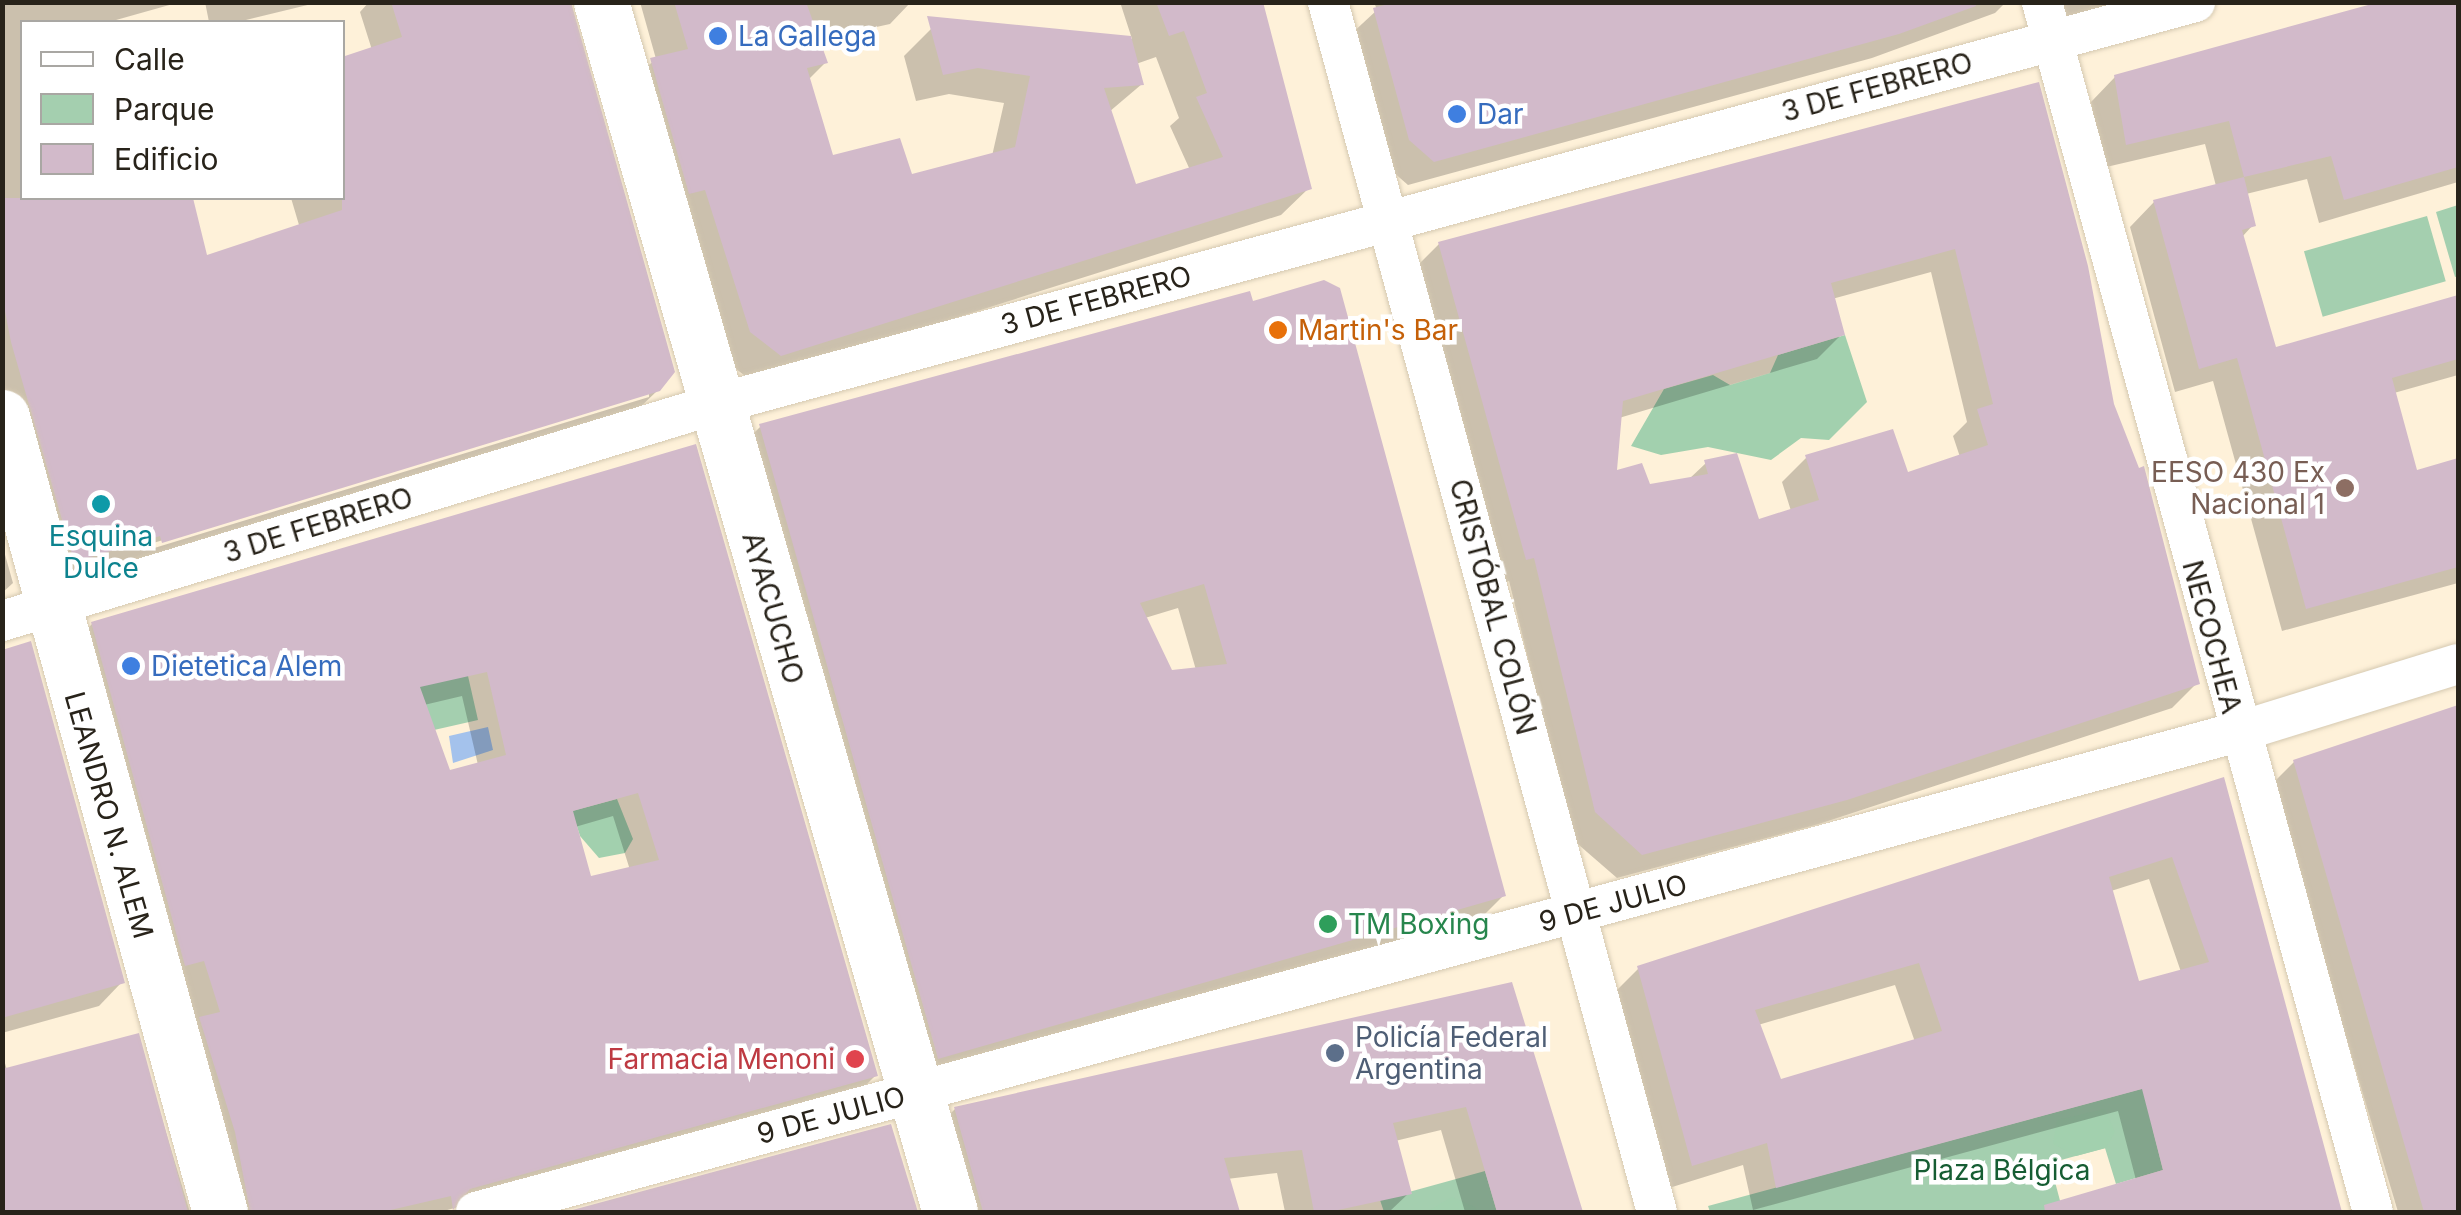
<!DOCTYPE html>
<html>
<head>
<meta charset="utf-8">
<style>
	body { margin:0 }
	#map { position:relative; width:2461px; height:1215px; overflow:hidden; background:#fef1d9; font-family:Inter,sans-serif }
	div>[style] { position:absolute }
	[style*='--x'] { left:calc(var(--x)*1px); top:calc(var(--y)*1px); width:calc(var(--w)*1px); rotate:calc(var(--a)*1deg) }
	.green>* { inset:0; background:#a4cfaf; transform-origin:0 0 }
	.forest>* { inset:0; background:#a2d0ae }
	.water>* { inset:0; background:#a4c2ec }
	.shadow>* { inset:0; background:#0003 }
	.building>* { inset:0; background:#d2baca }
	.roads { filter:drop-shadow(0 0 2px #d5c9b1) drop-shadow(0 0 2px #d5c9b1) }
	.minor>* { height:40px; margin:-20px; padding:0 20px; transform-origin:20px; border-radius:20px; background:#fff }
	.secondary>* { height:55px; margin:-27.5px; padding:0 27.5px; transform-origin:27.5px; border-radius:27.5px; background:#fff }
	.dots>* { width:28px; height:28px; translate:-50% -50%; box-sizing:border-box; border:5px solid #fff; border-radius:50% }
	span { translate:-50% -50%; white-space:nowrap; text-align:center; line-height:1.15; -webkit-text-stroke:9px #fff; paint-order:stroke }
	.shop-label { font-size:28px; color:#366cbe }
	.left { translate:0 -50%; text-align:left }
	.street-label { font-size:28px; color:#28231a }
	.food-label { font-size:28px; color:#c56008 }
	.education-label { font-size:28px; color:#785e54 }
	.right { translate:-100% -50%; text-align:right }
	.culture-label { font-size:28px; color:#0d838f }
	.leisure-label { font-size:28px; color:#27864d }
	.service-label { font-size:28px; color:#4e5e75 }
	.health-label { font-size:28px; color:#be3a42 }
	.park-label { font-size:28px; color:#165d33 }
	.frame { position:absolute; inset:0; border:5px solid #28231a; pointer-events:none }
	.legend { position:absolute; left:20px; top:20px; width:325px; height:180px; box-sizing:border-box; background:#fff; border:2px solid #a9a7a3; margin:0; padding:12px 18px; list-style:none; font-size:30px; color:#28231a }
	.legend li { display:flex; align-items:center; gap:20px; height:50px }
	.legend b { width:50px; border:2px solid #a9a7a3 }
</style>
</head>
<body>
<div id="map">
	<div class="green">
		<div style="clip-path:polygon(2458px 205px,2458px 276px,2455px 277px,2436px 212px)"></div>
		<div style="left:2427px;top:216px;width:68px;height:128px;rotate:74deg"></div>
		<div style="clip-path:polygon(327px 645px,468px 676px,478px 720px,302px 760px)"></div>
		<div style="clip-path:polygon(2167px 1082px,2153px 1130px,2163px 1170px,2116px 1184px,2105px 1148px,2050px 1163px,2063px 1212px,1710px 1212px,1708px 1206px)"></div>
		<div style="clip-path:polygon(1485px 1171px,1497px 1212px,1384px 1212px,1380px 1200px)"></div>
	</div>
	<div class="forest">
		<div style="clip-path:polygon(1845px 335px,1867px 402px,1829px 440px,1801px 438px,1771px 460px,1708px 447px,1661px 455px,1631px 446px,1664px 389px,1713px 375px,1730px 385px,1770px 373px,1778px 355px)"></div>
		<div style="clip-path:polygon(617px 799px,633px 839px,625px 853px,599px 858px,580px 836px,572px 811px)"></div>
		<div style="clip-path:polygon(2105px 1109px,2115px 1132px,2106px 1148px,2076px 1156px,2053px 1144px,2057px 1120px)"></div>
		<div style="clip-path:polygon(1452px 1197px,1475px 1207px,1478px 1212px,1426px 1212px)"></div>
	</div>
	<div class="water">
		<div style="clip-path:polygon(488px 727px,493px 750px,453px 763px,449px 736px)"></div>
	</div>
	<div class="shadow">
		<div style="clip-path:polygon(evenodd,2px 2px,180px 2px,109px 22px,22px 22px,22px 198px,190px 198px,205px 258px,299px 225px,291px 198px,342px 198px,372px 50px,360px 12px,369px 2px,570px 2px,658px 390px,630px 417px,48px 587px,2px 433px,2px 2px,649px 392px,649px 397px,151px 549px,150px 544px,649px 392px)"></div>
		<div style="clip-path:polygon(205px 2px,320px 2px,238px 22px,209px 22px)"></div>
		<div style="clip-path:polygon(evenodd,640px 2px,911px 2px,890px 24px,817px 40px,826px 62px,808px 80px,831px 158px,910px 177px,992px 156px,1004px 103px,949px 94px,916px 101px,904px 56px,931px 29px,1132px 39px,1120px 2px,1260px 2px,1309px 188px,1281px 215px,753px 382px,723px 359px,623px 87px,656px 59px,640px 2px,1156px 57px,1179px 118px,1170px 126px,1190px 170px,1135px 187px,1109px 112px,1142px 84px,1136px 64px,1156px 57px)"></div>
		<div style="clip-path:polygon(1374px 2px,2006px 2px,1995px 13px,1872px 58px,1408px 185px,1385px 165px,1349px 36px,1377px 10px)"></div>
		<div style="clip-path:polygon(2052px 2px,2127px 2px,2058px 26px)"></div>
		<div style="clip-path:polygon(2390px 2px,2458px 2px,2458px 182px,2319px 223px,2307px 179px,2246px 194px,2253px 225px,2242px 237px,2274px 350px,2458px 298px,2458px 375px,2394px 393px,2415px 473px,2458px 461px,2458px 583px,2282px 631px,2213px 381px,2175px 392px,2130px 227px,2154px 202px,2216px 186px,2205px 144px,2102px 168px,2091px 102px,2115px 77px)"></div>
		<div style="clip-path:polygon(evenodd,2037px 85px,2111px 405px,2197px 683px,2172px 708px,1819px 824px,1617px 878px,1572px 839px,1509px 581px,1501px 583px,1414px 269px,1439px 244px,2037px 85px,1931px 272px,1967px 422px,1953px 436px,1960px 457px,1906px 475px,1807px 457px,1782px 482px,1791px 511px,1757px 522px,1706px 463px,1688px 480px,1648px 487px,1614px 473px,1619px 418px,1817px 359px,1842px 334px,1832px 299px,1931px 272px)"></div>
		<div style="clip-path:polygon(evenodd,1252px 304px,1503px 896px,1477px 922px,912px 1084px,734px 453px,760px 427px,1252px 304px,1178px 608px,1196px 670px,1170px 673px,1145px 618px,1178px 608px)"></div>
		<div style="clip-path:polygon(evenodd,694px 447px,876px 1075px,850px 1101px,440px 1212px,218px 1212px,67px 650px,92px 624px,694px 447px,462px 696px,478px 765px,448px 773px,424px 705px,462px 696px,694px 447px,613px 816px,630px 870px,589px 879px,575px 827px,613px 816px)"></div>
		<div style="clip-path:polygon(2px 544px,13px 583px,2px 593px)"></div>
		<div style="clip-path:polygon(2px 652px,122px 982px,99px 1006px,2px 1033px)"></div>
		<div style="clip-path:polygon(2458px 710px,2458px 1212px,2398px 1212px,2271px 785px,2294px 762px)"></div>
		<div style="clip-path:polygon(evenodd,2222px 780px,2339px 1212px,2051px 1212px,2061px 1202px,2136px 1180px,2118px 1111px,1753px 1210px,1743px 1165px,1669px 1188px,1615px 992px,1639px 968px,2222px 780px,2149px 879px,2181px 972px,2138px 984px,2111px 891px,2149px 879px,2222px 780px,1895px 985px,1915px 1042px,1780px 1082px,1758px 1025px,1895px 985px)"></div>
		<div style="clip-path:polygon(1510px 985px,1580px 1212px,1465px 1212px,1441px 1130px,1395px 1141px,1409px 1193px,1389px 1212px,1285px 1212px,1277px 1173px,1227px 1179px,1237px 1212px,952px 1212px,930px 1134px,955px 1109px)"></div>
		<div style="clip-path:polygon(137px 1036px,190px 1212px,2px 1212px,2px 1053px,7px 1070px)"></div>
		<div style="clip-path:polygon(890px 1127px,915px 1212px,574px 1212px)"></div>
	</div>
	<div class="building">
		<div style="clip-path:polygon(391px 2px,571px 2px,675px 372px,660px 391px,162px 543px,160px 536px,74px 562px,11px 342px,2px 296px,2px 198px,193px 198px,207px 255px,342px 210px,342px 57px,402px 37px)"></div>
		<div style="clip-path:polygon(674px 2px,806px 2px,828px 63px,807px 68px,833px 155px,900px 138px,912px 174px,1015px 147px,1030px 76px,978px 68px,943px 75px,927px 16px,1131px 36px,1144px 85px,1104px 88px,1136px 184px,1223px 157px,1196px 97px,1207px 93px,1184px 31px,1169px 36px,1156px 2px,1263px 2px,1312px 189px,781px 356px,750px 332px,705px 190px,689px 194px,650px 58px,688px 49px)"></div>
		<div style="clip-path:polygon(1396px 2px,1975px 2px,1976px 6px,1899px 34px,1434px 162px,1409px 140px,1373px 8px)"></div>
		<div style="clip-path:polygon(2379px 2px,2458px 2px,2458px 167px,2344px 200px,2331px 156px,2244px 177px,2229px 121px,2126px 145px,2114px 75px)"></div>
		<div style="clip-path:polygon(evenodd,2039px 82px,2088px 266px,2114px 404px,2139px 468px,2144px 466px,2200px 684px,1847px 800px,1642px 855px,1595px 812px,1534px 558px,1526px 560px,1438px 242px,2039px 82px,1955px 249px,1993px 404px,1977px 409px,1988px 445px,1908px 472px,1893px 429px,1805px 455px,1819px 500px,1759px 519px,1737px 453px,1704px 460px,1708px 474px,1650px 484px,1642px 463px,1617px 470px,1623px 401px,1845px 335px,1831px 283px,1955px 249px)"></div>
		<div style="clip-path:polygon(2244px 177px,2256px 226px,2242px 230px,2276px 347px,2458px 295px,2458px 359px,2392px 378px,2417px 470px,2458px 458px,2458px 567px,2306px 609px,2237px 358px,2199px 369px,2153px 200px)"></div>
		<div style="clip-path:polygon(evenodd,1324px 280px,1340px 288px,1506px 896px,938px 1059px,759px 424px,1250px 291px,1253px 301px,1324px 280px,1204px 584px,1227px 664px,1172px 670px,1140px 603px,1204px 584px)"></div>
		<div style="clip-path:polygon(evenodd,696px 444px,878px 1076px,470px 1189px,453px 1210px,451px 1196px,382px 1212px,250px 1212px,235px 1132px,199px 1017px,220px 1012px,204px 961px,185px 966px,91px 622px,696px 444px,487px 672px,506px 755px,450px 770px,420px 687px,487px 672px,696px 444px,638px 793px,659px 860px,591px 876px,573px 811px,638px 793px)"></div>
		<div style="clip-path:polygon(31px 641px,125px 983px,2px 1018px,2px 650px)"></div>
		<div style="clip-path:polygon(2458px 705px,2458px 1212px,2424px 1212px,2293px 760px)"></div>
		<div style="clip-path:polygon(evenodd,2224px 777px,2342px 1212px,2045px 1212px,2044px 1205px,2163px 1170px,2142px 1089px,1776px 1188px,1767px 1143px,1692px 1166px,1637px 966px,2224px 777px,2172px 857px,2209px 962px,2139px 981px,2109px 877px,2172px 857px,2224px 777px,1919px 963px,1942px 1031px,1781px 1079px,1755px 1010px,1919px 963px)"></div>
		<div style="clip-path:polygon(1512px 982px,1583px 1212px,1497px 1212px,1466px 1107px,1393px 1123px,1412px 1194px,1329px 1212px,1314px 1212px,1302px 1150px,1224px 1158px,1240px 1212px,983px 1212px,954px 1107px)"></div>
		<div style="clip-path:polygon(139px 1033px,188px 1212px,2px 1212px,2px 1069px)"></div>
		<div style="clip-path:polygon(891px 1124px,918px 1212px,565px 1212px)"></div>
	</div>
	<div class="roads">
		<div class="minor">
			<div style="--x:1328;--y:2;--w:1254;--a:74.79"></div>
			<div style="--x:2042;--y:2;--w:1254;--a:74.7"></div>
			<div style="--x:2;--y:621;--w:743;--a:-16.9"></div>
			<div style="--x:713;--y:405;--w:1536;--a:-15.21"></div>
			<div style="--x:476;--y:1212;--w:1826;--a:-15.24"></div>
			<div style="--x:2238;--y:732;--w:230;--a:-17.2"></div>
		</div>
		<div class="secondary">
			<div style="--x:601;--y:2;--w:1259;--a:73.91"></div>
			<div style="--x:2;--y:417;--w:824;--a:74.67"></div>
		</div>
	</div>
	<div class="dots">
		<div style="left:718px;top:36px;background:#3f7fe0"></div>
		<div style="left:1457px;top:114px;background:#3f7fe0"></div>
		<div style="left:1278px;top:330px;background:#e8710a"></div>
		<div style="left:2345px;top:488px;background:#8d6e63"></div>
		<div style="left:101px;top:504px;background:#0f9aa8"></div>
		<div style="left:131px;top:666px;background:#3f7fe0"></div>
		<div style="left:1328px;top:924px;background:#2e9e5b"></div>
		<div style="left:1335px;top:1053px;background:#5c6f8a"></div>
		<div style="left:855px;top:1059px;background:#e0444e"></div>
	</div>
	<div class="shop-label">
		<span class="left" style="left:738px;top:36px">La Gallega</span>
		<span class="left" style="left:1477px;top:114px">Dar</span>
		<span class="left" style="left:151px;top:666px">Dietetica Alem</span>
	</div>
	<div class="street-label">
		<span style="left:1877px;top:87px;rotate:-15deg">3 DE FEBRERO</span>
		<span style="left:1096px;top:300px;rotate:-15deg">3 DE FEBRERO</span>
		<span style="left:318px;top:525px;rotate:-17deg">3 DE FEBRERO</span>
		<span style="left:1493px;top:607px;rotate:75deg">CRISTÓBAL COLÓN</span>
		<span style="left:773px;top:608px;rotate:74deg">AYACUCHO</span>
		<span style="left:2212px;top:637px;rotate:75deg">NECOCHEA</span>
		<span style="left:109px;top:815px;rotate:74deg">LEANDRO N. ALEM</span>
		<span style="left:1613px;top:903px;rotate:-15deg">9 DE JULIO</span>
		<span style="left:831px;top:1115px;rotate:-15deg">9 DE JULIO</span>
	</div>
	<div class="food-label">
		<span class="left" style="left:1298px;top:330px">Martin's Bar</span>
	</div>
	<div class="education-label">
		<span class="right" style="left:2325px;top:488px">EESO 430 Ex<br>Nacional 1</span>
	</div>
	<div class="culture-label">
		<span style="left:101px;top:552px">Esquina<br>Dulce</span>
	</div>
	<div class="leisure-label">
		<span class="left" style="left:1348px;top:924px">TM Boxing</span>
	</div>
	<div class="service-label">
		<span class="left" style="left:1355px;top:1053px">Policía Federal<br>Argentina</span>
	</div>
	<div class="health-label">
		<span class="right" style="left:835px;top:1059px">Farmacia Menoni</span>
	</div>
	<div class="park-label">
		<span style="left:2002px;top:1170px">Plaza Bélgica</span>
	</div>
	<div class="frame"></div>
	<ul class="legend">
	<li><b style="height:12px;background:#fff"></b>Calle</li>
	<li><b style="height:28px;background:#a4cfaf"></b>Parque</li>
	<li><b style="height:28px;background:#d2baca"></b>Edificio</li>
	</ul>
</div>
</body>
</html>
